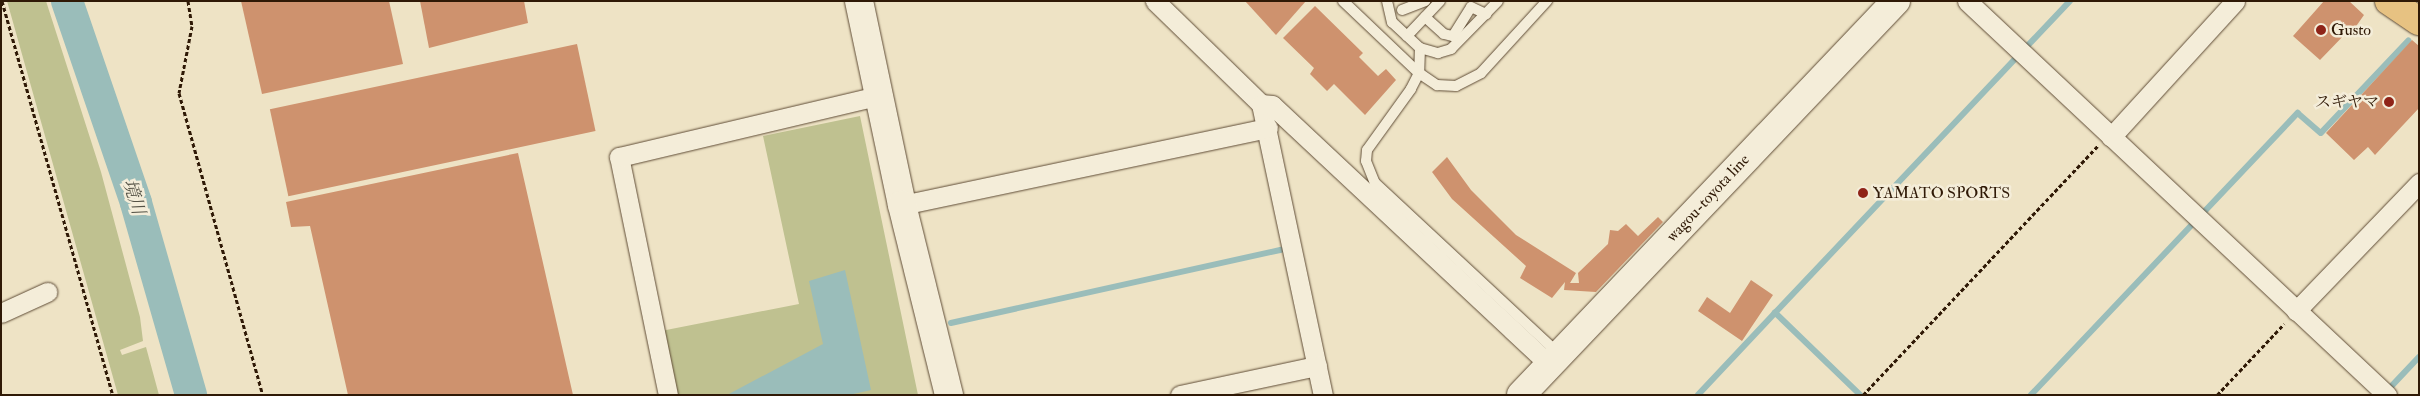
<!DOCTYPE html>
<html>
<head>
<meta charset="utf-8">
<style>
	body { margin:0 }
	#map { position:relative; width:2420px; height:396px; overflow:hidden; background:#eee3c5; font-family:"IM FELL Double Pica","Noto Serif JP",serif }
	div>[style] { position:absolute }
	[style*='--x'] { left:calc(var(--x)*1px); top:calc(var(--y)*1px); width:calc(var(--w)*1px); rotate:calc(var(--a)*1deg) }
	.green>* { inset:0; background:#bfc190 }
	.water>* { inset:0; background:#9abdba }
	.stream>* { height:5.5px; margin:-2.75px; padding:0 2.75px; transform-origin:2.75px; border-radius:2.75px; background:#9abdba }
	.river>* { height:32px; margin:-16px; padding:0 16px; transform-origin:16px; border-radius:16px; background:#9abdba }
	.building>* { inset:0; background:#ce926e; transform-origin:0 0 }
	.path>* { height:3px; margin-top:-1.5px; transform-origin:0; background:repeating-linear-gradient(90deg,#2f1906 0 4px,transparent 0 6.5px) }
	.roads { filter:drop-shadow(0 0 1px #5f4c36) drop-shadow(0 0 1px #5f4c36) }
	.lane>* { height:10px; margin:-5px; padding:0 5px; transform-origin:5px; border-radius:5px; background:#f4edd9 }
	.street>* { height:19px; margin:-9.5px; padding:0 9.5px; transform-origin:9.5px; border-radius:9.5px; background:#f4edd9 }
	.secondary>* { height:28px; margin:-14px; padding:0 14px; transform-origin:14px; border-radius:14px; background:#f4edd9 }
	.primary>* { height:28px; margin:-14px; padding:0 14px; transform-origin:14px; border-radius:14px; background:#e7c282 }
	.dots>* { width:14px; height:14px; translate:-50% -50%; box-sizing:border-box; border:2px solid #f4edd9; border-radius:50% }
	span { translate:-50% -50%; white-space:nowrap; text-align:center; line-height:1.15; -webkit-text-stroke:5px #f4edd9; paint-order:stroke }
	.poi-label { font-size:16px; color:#2f1906 }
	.left { translate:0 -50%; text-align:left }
	.right { translate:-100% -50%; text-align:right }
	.street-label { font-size:16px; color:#2f1906 }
	.water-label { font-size:18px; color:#545245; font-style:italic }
	.frame { position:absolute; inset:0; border:2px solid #2f1906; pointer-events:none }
</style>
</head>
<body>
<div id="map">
	<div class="green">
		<div style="clip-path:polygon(7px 1px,46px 1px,101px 172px,140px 317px,143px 341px,120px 350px,122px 355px,146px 347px,159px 395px,118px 395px)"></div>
		<div style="clip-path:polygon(860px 116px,918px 395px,673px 395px,661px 331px,799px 304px,763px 136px)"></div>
	</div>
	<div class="water">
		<div style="clip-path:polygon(845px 270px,871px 390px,849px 395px,727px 395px,823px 344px,809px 281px)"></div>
	</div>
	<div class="stream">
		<div style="--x:951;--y:323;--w:338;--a:-12.5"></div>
		<div style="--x:2388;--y:390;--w:45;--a:-46.8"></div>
		<div style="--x:1698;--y:395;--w:112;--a:-46.8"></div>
		<div style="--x:1860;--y:395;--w:118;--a:-136"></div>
		<div style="--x:1775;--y:313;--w:429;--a:-46.6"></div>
		<div style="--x:2031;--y:395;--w:388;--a:-46.6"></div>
		<div style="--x:2298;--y:113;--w:30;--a:41"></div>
		<div style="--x:2321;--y:133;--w:127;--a:-46.6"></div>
	</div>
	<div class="river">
		<div style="--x:67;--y:1;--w:213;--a:71.1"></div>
		<div style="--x:136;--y:203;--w:200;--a:74"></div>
	</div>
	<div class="building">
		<div style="clip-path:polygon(241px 1px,389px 1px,403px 64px,262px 94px)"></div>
		<div style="clip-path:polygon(420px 1px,524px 1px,528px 23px,429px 48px)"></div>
		<div style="clip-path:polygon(1245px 1px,1306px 1px,1276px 35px)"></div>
		<div style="clip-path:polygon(2324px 1px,2349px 1px,2364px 15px,2352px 32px,2349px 30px,2320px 60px,2293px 36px)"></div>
		<div style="clip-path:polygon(1315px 6px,1363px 53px,1359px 57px,1378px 76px,1386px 69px,1396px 80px,1365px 115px,1334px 84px,1327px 91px,1310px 74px,1314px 68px,1283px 38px)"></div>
		<div style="clip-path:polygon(2412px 40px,2419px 46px,2419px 108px,2375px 155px,2368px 147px,2354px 160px,2326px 133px)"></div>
		<div style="left:577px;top:44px;width:89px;height:314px;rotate:78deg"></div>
		<div style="clip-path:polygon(518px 153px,573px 395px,348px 395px,310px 226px,291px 227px,286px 202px)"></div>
		<div style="clip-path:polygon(1447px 157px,1471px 190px,1516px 235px,1576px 273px,1570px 283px,1579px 283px,1578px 273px,1608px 244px,1610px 230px,1618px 231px,1626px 224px,1638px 236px,1658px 217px,1663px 222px,1596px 292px,1564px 290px,1565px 282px,1552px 298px,1520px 278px,1526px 266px,1452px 199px,1432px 172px)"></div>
		<div style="clip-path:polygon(1751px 280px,1773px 295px,1742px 341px,1698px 311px,1707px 297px,1730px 313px)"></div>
	</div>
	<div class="path">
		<div style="--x:2;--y:1;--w:409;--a:74.3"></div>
		<div style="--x:188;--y:1;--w:25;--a:81"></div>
		<div style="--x:192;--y:26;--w:68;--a:101"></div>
		<div style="--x:179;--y:93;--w:313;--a:74.5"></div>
		<div style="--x:1863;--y:395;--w:342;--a:-46.7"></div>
		<div style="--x:2217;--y:395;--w:98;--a:-46.7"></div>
	</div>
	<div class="roads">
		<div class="lane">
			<div style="--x:1343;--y:1;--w:105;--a:43.5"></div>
			<div style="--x:1419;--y:73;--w:22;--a:34"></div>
			<div style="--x:1437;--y:85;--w:19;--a:3"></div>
			<div style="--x:1456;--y:86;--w:28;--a:-27"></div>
			<div style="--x:1481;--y:73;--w:98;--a:-47.5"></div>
			<div style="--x:1387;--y:1;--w:22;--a:77"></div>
			<div style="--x:1392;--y:22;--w:38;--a:43"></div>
			<div style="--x:1420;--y:48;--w:19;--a:16"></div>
			<div style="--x:1438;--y:53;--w:14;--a:-17"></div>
			<div style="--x:1451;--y:49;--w:67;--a:-45.6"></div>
			<div style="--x:1402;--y:10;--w:25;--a:-21"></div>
			<div style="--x:1425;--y:17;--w:25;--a:42"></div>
			<div style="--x:1444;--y:34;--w:9;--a:13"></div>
			<div style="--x:1453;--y:36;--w:34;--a:-58"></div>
			<div style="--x:1471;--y:7;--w:17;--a:25"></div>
			<div style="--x:1407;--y:36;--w:48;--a:-46.7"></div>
			<div style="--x:1420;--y:48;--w:25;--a:92"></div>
			<div style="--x:1419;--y:73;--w:18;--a:117"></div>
			<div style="--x:1411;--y:89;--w:75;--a:125.8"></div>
			<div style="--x:1367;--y:150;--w:11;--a:95"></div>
			<div style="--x:1366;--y:161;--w:24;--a:68"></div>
			<div style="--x:1375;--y:183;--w:251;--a:42.9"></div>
		</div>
		<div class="street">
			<div style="--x:1155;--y:1;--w:148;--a:44.2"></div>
			<div style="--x:1261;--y:104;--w:298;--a:78"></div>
			<div style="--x:1967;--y:1;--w:576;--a:43.17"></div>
			<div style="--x:1261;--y:104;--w:11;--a:5"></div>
			<div style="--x:1272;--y:105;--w:381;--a:43.1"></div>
			<div style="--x:2111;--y:137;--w:184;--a:-47.6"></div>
			<div style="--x:902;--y:205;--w:374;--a:-11.9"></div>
			<div style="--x:2296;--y:311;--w:178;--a:-46.1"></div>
			<div style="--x:1;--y:313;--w:51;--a:-24.5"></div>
			<div style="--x:668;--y:395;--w:243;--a:-101.6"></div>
			<div style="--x:619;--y:157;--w:266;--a:-13.3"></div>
			<div style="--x:1180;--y:395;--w:140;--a:-12"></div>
		</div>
		<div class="secondary">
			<div style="--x:859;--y:1;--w:208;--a:78.1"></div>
			<div style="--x:902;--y:205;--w:196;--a:76.1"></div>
			<div style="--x:1521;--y:395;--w:544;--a:-46.42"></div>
		</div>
		<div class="primary">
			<div style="--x:2389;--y:1;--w:36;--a:34"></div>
		</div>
	</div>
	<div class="dots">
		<div style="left:2321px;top:30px;background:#8f2418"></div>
		<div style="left:2389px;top:102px;background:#8f2418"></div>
		<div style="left:1863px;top:193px;background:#8f2418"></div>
	</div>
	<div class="poi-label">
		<span class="left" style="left:2331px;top:30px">Gusto</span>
		<span class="right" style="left:2379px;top:102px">スギヤマ</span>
		<span class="left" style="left:1873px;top:193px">YAMATO SPORTS</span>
	</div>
	<div class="street-label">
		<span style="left:1708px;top:198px;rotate:-47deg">wagou-toyota line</span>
	</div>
	<div class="water-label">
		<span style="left:133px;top:197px;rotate:73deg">境川</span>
	</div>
	<div class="frame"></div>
</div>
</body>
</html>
